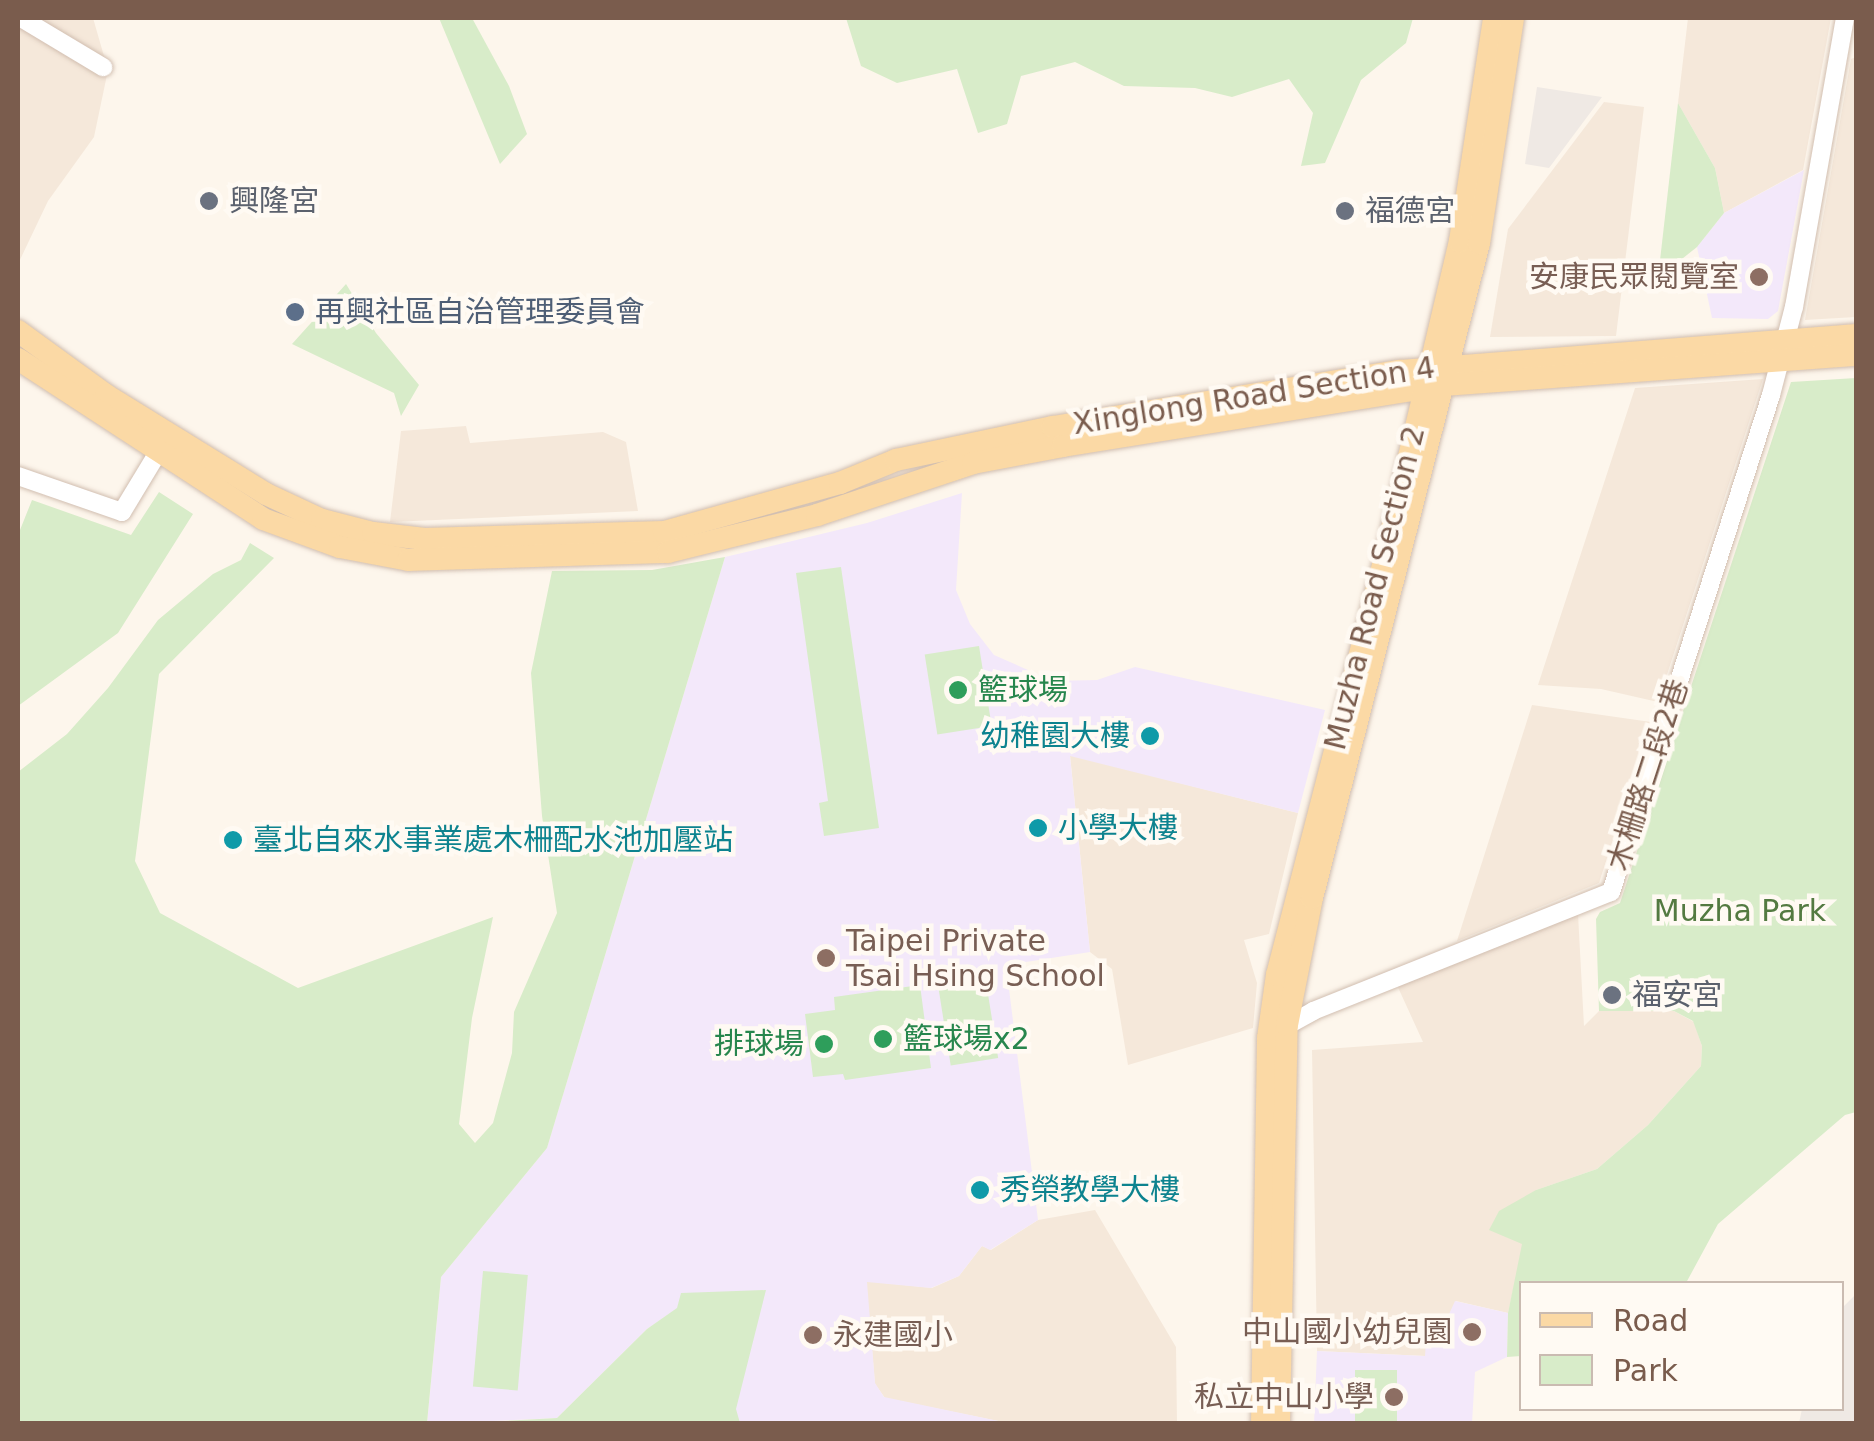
<!DOCTYPE html>
<html>
<head>
<meta charset="utf-8">
<style>
	body { margin:0 }
	#map { position:relative; width:1874px; height:1441px; overflow:hidden; background:#fdf6ec; font-family:"DejaVu Sans","Noto Sans TC",sans-serif }
	div>[style] { position:absolute }
	[style*='--x'] { left:calc(var(--x)*1px); top:calc(var(--y)*1px); width:calc(var(--w)*1px); rotate:calc(var(--a)*1deg) }
	.residential>* { inset:0; background:#f5e8da }
	.industrial>* { inset:0; background:#efe9e4 }
	.education>* { inset:0; background:#f3e8fa }
	.green>* { inset:0; background:#d8ecc9; transform-origin:0 0 }
	.roads { filter:drop-shadow(0 0 2px #d1beb0) drop-shadow(0 0 2px #d1beb0) }
	.minor>* { height:18px; margin:-9px; padding:0 9px; transform-origin:9px; border-radius:9px; background:#fff }
	.major>* { height:22px; margin:-11px; padding:0 11px; transform-origin:11px; border-radius:11px; background:#fbd9a5 }
	.dots>* { width:28px; height:28px; translate:-50% -50%; box-sizing:border-box; border:5px solid #fffaf3; border-radius:50% }
	span { translate:-50% -50%; white-space:nowrap; text-align:center; line-height:1.15; -webkit-text-stroke:9px #fffaf3; paint-order:stroke }
	.worship-label { font-size:30px; color:#5b616d }
	.left { translate:0 -50%; text-align:left }
	.education-label { font-size:30px; color:#785e54 }
	.right { translate:-100% -50%; text-align:right }
	.service-label { font-size:30px; color:#4e5e75 }
	.street-label { font-size:30px; color:#7a5c4d }
	.leisure-label { font-size:30px; color:#27864d }
	.culture-label { font-size:30px; color:#0d838f }
	.park-label { font-size:30px; color:#537a41 }
	.frame { position:absolute; inset:0; border:20px solid #7a5c4d; pointer-events:none }
	.legend { position:absolute; left:1519px; top:1281px; width:325px; height:130px; box-sizing:border-box; background:#fffaf3; border:2px solid #cabbb1; margin:0; padding:12px 18px; list-style:none; font-size:30px; color:#7a5c4d }
	.legend li { display:flex; align-items:center; gap:20px; height:50px }
	.legend b { width:50px; border:2px solid #cabbb1 }
</style>
</head>
<body>
<div id="map">
	<div class="residential">
		<div style="clip-path:polygon(18px 18px,93px 18px,108px 70px,94px 137px,48px 201px,18px 264px)"></div>
		<div style="clip-path:polygon(1688px 18px,1831px 18px,1803px 170px,1724px 213px,1715px 168px,1678px 103px)"></div>
		<div style="clip-path:polygon(1856px 57px,1856px 317px,1805px 320px,1851px 59px)"></div>
		<div style="clip-path:polygon(1604px 102px,1644px 107px,1616px 336px,1490px 337px,1508px 229px)"></div>
		<div style="clip-path:polygon(1763px 379px,1658px 702px,1601px 689px,1538px 685px,1635px 388px)"></div>
		<div style="clip-path:polygon(466px 426px,470px 443px,603px 432px,626px 442px,638px 511px,390px 522px,401px 431px)"></div>
		<div style="clip-path:polygon(1532px 705px,1651px 722px,1599px 883px,1457px 941px)"></div>
		<div style="clip-path:polygon(1070px 755px,1298px 813px,1269px 934px,1244px 940px,1257px 983px,1253px 1028px,1128px 1065px,1112px 969px,1090px 952px)"></div>
		<div style="clip-path:polygon(1578px 914px,1584px 1026px,1599px 1011px,1674px 1011px,1694px 1022px,1702px 1046px,1701px 1066px,1648px 1125px,1597px 1169px,1536px 1190px,1508px 1313px,1456px 1301px,1445px 1323px,1426px 1341px,1426px 1356px,1317px 1351px,1312px 1050px,1423px 1042px,1396px 983px)"></div>
		<div style="clip-path:polygon(1095px 1210px,1176px 1347px,1177px 1423px,1008px 1423px,885px 1398px,875px 1384px,866px 1281px,932px 1288px,959px 1276px,982px 1246px,991px 1250px,1038px 1220px)"></div>
	</div>
	<div class="industrial">
		<div style="clip-path:polygon(1537px 87px,1602px 97px,1549px 168px,1525px 164px)"></div>
		<div style="clip-path:polygon(1856px 1294px,1856px 1423px,1799px 1423px,1802px 1409px,1842px 1408px,1842px 1308px)"></div>
	</div>
	<div class="education">
		<div style="clip-path:polygon(1804px 170px,1778px 311px,1768px 319px,1712px 318px,1697px 247px,1724px 213px)"></div>
		<div style="clip-path:polygon(962px 493px,956px 590px,970px 624px,994px 655px,1053px 681px,1097px 680px,1135px 667px,1325px 710px,1298px 813px,1070px 756px,1090px 952px,1006px 965px,1038px 1220px,990px 1250px,982px 1246px,959px 1276px,931px 1288px,867px 1282px,875px 1383px,884px 1397px,1008px 1423px,670px 1423px,682px 1392px,743px 1379px,765px 1290px,678px 1308px,647px 1329px,557px 1418px,427px 1424px,441px 1277px,547px 1148px,725px 557px,867px 523px)"></div>
		<div style="clip-path:polygon(1455px 1301px,1508px 1313px,1507px 1357px,1475px 1372px,1472px 1423px,1314px 1424px,1317px 1351px,1425px 1356px,1426px 1341px,1445px 1323px)"></div>
	</div>
	<div class="green">
		<div style="clip-path:polygon(439px 18px,472px 18px,509px 86px,527px 134px,500px 164px)"></div>
		<div style="clip-path:polygon(846px 18px,1413px 18px,1406px 43px,1361px 80px,1325px 163px,1301px 166px,1313px 113px,1289px 79px,1232px 97px,1195px 88px,1124px 86px,1075px 62px,1021px 76px,1007px 124px,978px 133px,957px 69px,897px 83px,861px 66px)"></div>
		<div style="clip-path:polygon(1678px 103px,1715px 168px,1724px 213px,1697px 247px,1658px 278px)"></div>
		<div style="clip-path:polygon(346px 284px,376px 333px,419px 385px,401px 416px,394px 393px,292px 344px)"></div>
		<div style="clip-path:polygon(1856px 378px,1856px 1112px,1845px 1115px,1718px 1224px,1686px 1283px,1522px 1284px,1521px 1356px,1507px 1357px,1508px 1313px,1522px 1244px,1489px 1230px,1499px 1211px,1536px 1190px,1597px 1169px,1648px 1125px,1701px 1066px,1702px 1046px,1693px 1021px,1674px 1011px,1599px 1011px,1596px 919px,1600px 912px,1620px 903px,1791px 382px)"></div>
		<div style="clip-path:polygon(159px 492px,193px 514px,118px 633px,18px 706px,18px 535px,32px 500px,131px 535px)"></div>
		<div style="clip-path:polygon(250px 543px,274px 558px,159px 674px,135px 861px,160px 913px,298px 988px,493px 917px,472px 1018px,459px 1124px,475px 1143px,493px 1123px,512px 1053px,514px 1012px,557px 913px,542px 816px,531px 673px,552px 571px,652px 570px,725px 557px,547px 1148px,441px 1277px,427px 1423px,18px 1423px,18px 772px,67px 734px,108px 688px,158px 620px,213px 574px,241px 560px)"></div>
		<div style="clip-path:polygon(841px 567px,879px 828px,824px 836px,819px 803px,828px 801px,796px 573px)"></div>
		<div style="left:979px;top:646px;width:81px;height:55px;rotate:81deg"></div>
		<div style="left:985px;top:975px;width:84px;height:48px;rotate:81deg"></div>
		<div style="clip-path:polygon(920px 985px,931px 1068px,845px 1080px,843px 1074px,813px 1077px,805px 1014px,835px 1010px,834px 997px)"></div>
		<div style="left:483px;top:1271px;width:45px;height:116px;rotate:5deg"></div>
		<div style="clip-path:polygon(766px 1290px,736px 1409px,740px 1423px,469px 1423px,557px 1418px,647px 1329px,677px 1308px,681px 1293px)"></div>
		<div style="left:1355px;top:1370px;width:42px;height:53px"></div>
	</div>
	<div class="roads">
		<div class="minor">
			<div style="--x:21;--y:18;--w:96;--a:30.9"></div>
			<div style="--x:18;--y:476;--w:110;--a:19.1"></div>
			<div style="--x:122;--y:512;--w:68;--a:-58.9"></div>
			<div style="--x:157;--y:454;--w:15;--a:-4"></div>
			<div style="--x:1281;--y:1029;--w:37;--a:-29"></div>
			<div style="--x:1313;--y:1011;--w:321;--a:-21.8"></div>
			<div style="--x:1611;--y:892;--w:522;--a:-72.15"></div>
			<div style="--x:1771;--y:395;--w:91;--a:-75.4"></div>
			<div style="--x:1794;--y:307;--w:293;--a:-80"></div>
		</div>
		<div class="major">
			<div style="--x:18;--y:331;--w:109;--a:36"></div>
			<div style="--x:106;--y:395;--w:188;--a:31.7"></div>
			<div style="--x:266;--y:494;--w:62;--a:24.9"></div>
			<div style="--x:322;--y:520;--w:53;--a:14.3"></div>
			<div style="--x:373;--y:533;--w:52;--a:6.6"></div>
			<div style="--x:425;--y:539;--w:239;--a:-1.7"></div>
			<div style="--x:664;--y:532;--w:183;--a:-15.6"></div>
			<div style="--x:840;--y:483;--w:61;--a:-22.3"></div>
			<div style="--x:896;--y:460;--w:160;--a:-11.9"></div>
			<div style="--x:1053;--y:427;--w:351;--a:-9.2"></div>
			<div style="--x:1399;--y:371;--w:458;--a:-4.5"></div>
			<div style="--x:18;--y:359;--w:293;--a:33.1"></div>
			<div style="--x:263;--y:519;--w:82;--a:20"></div>
			<div style="--x:340;--y:547;--w:70;--a:10.7"></div>
			<div style="--x:409;--y:560;--w:259;--a:-1.8"></div>
			<div style="--x:668;--y:552;--w:154;--a:-13.9"></div>
			<div style="--x:817;--y:515;--w:164;--a:-18.4"></div>
			<div style="--x:973;--y:463;--w:92;--a:-10.7"></div>
			<div style="--x:1063;--y:446;--w:386;--a:-9.1"></div>
			<div style="--x:1444;--y:385;--w:413;--a:-4.2"></div>
			<div style="--x:1262;--y:1424;--w:386;--a:-89.1"></div>
			<div style="--x:1268;--y:1038;--w:64;--a:-81.9"></div>
			<div style="--x:1277;--y:975;--w:435;--a:-75.5"></div>
			<div style="--x:1386;--y:554;--w:322;--a:-76.7"></div>
			<div style="--x:1460;--y:241;--w:226;--a:-81.3"></div>
			<div style="--x:1279;--y:1424;--w:399;--a:-88.9"></div>
			<div style="--x:1287;--y:1025;--w:129;--a:-78.9"></div>
			<div style="--x:1312;--y:898;--w:676;--a:-75.7"></div>
			<div style="--x:1479;--y:243;--w:228;--a:-81.4"></div>
		</div>
	</div>
	<div class="dots">
		<div style="left:209px;top:201px;background:#6b7280"></div>
		<div style="left:1345px;top:211px;background:#6b7280"></div>
		<div style="left:1759px;top:277px;background:#8d6e63"></div>
		<div style="left:295px;top:312px;background:#5c6f8a"></div>
		<div style="left:958px;top:690px;background:#2e9e5b"></div>
		<div style="left:1150px;top:736px;background:#0f9aa8"></div>
		<div style="left:1038px;top:828px;background:#0f9aa8"></div>
		<div style="left:233px;top:840px;background:#0f9aa8"></div>
		<div style="left:826px;top:958px;background:#8d6e63"></div>
		<div style="left:1612px;top:995px;background:#6b7280"></div>
		<div style="left:883px;top:1039px;background:#2e9e5b"></div>
		<div style="left:824px;top:1044px;background:#2e9e5b"></div>
		<div style="left:980px;top:1190px;background:#0f9aa8"></div>
		<div style="left:1472px;top:1332px;background:#8d6e63"></div>
		<div style="left:813px;top:1335px;background:#8d6e63"></div>
		<div style="left:1394px;top:1397px;background:#8d6e63"></div>
	</div>
	<div class="worship-label">
		<span class="left" style="left:229px;top:201px">興隆宮</span>
		<span class="left" style="left:1365px;top:211px">福德宮</span>
		<span class="left" style="left:1632px;top:995px">福安宮</span>
	</div>
	<div class="education-label">
		<span class="right" style="left:1739px;top:277px">安康民眾閱覽室</span>
		<span class="left" style="left:846px;top:958px">Taipei Private<br>Tsai Hsing School</span>
		<span class="right" style="left:1452px;top:1332px">中山國小幼兒園</span>
		<span class="left" style="left:833px;top:1335px">永建國小</span>
		<span class="right" style="left:1374px;top:1397px">私立中山小學</span>
	</div>
	<div class="service-label">
		<span class="left" style="left:315px;top:312px">再興社區自治管理委員會</span>
	</div>
	<div class="street-label">
		<span style="left:1254px;top:396px;rotate:-9deg">Xinglong Road Section 4</span>
		<span style="left:1375px;top:588px;rotate:-76deg">Muzha Road Section 2</span>
		<span style="left:1648px;top:775px;rotate:-72deg">木柵路二段2巷</span>
	</div>
	<div class="leisure-label">
		<span class="left" style="left:978px;top:690px">籃球場</span>
		<span class="left" style="left:903px;top:1039px">籃球場x2</span>
		<span class="right" style="left:804px;top:1044px">排球場</span>
	</div>
	<div class="culture-label">
		<span class="right" style="left:1130px;top:736px">幼稚園大樓</span>
		<span class="left" style="left:1058px;top:828px">小學大樓</span>
		<span class="left" style="left:253px;top:840px">臺北自來水事業處木柵配水池加壓站</span>
		<span class="left" style="left:1000px;top:1190px">秀榮教學大樓</span>
	</div>
	<div class="park-label">
		<span style="left:1740px;top:911px">Muzha Park</span>
	</div>
	<div class="frame"></div>
	<ul class="legend">
	<li><b style="height:12px;background:#fbd9a5"></b>Road</li>
	<li><b style="height:28px;background:#d8ecc9"></b>Park</li>
	</ul>
</div>
</body>
</html>
